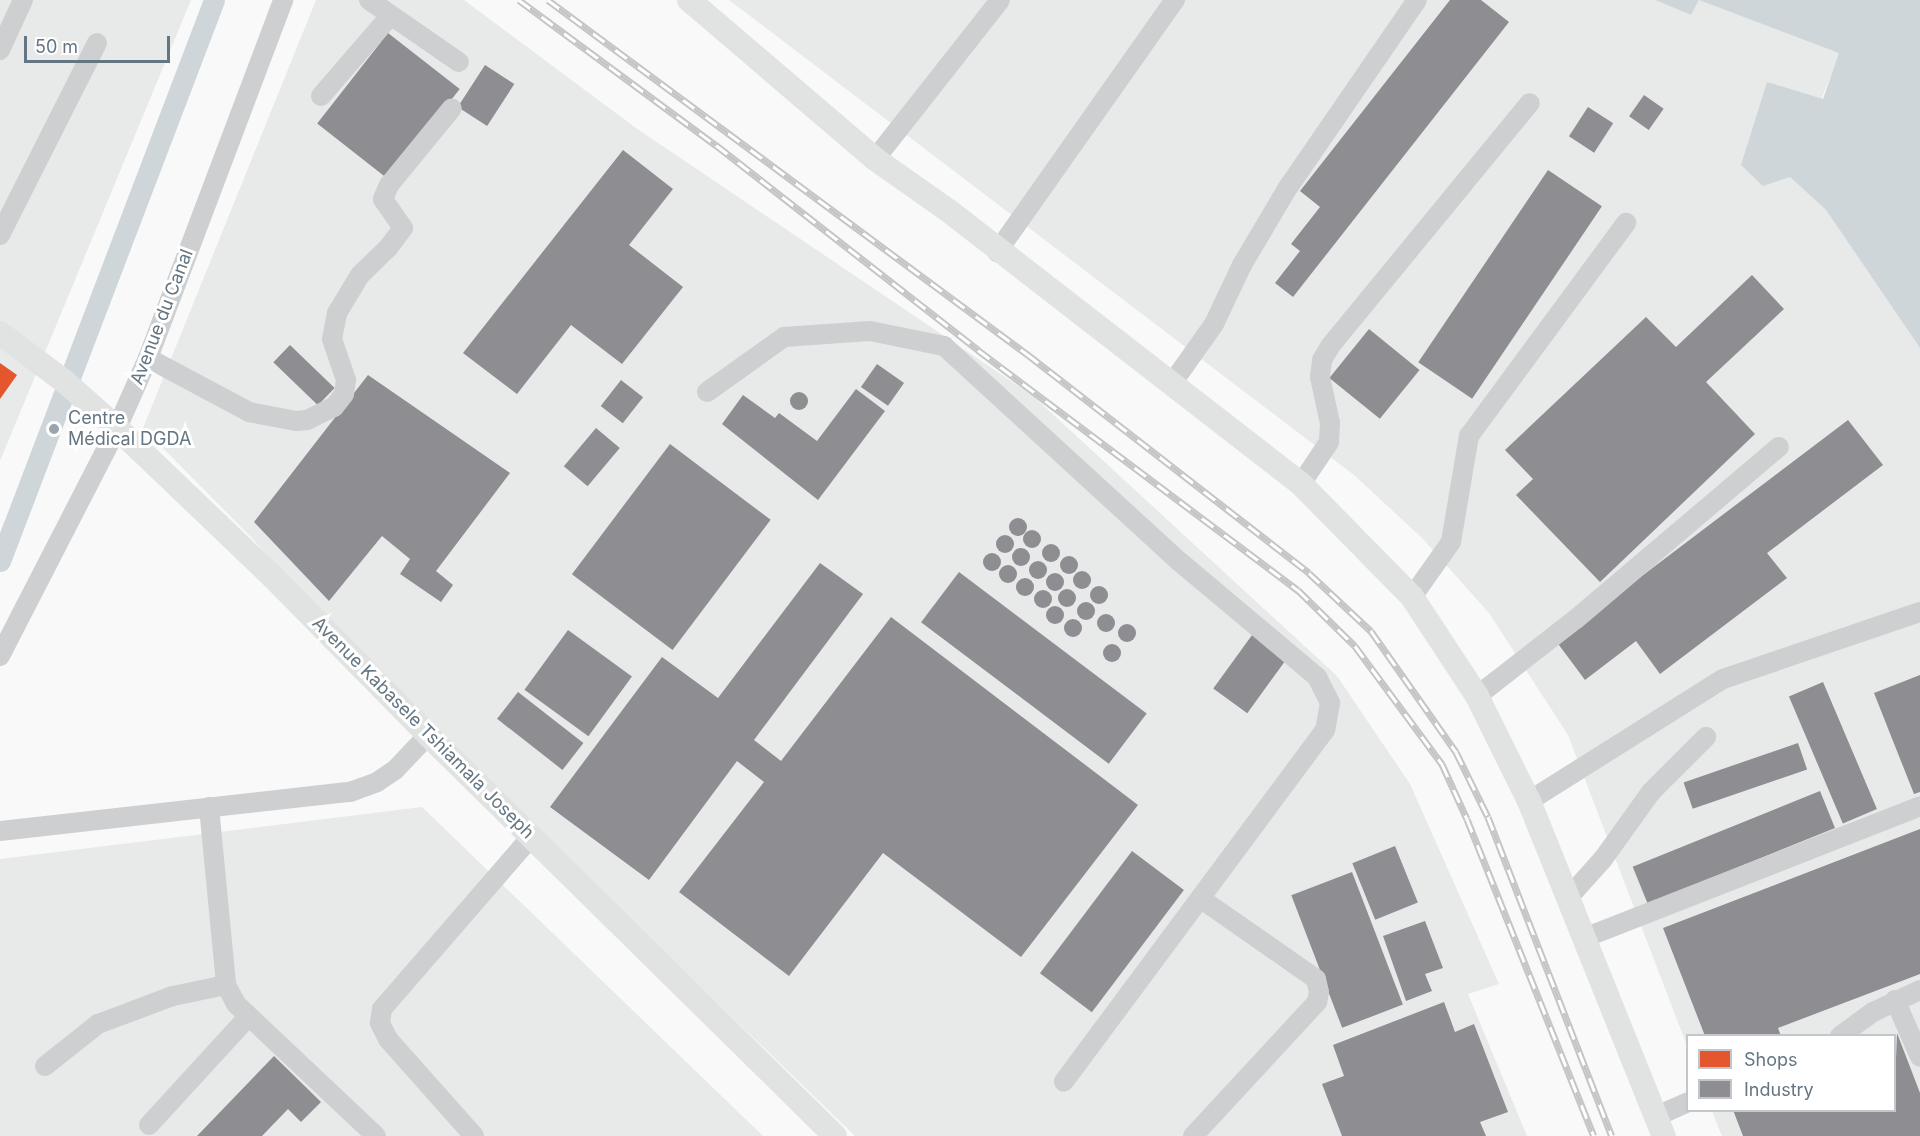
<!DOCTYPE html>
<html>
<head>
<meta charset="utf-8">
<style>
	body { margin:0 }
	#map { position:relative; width:1920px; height:1136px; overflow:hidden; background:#f9f9f9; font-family:Inter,sans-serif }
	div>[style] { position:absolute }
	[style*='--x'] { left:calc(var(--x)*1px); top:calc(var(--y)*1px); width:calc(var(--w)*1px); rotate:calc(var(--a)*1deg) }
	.built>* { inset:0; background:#e8e9e9 }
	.water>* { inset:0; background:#ced6d9 }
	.shops>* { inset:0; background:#e4572e }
	.industry>* { inset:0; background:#8d8d92; transform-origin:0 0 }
	.round { border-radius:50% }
	.canal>* { height:21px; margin:-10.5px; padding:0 10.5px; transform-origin:10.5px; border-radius:10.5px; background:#ced6d9 }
	.minor>* { height:20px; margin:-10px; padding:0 10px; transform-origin:10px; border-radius:10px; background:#cecfd0 }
	.major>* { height:24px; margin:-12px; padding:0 12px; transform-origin:12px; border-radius:12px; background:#e1e2e2 }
	.rail>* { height:7px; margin-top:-3.5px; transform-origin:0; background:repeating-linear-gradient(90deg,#fff 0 14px,#c3c5c6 0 28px); box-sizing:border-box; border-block:2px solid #c3c5c6 }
	.dots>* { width:16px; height:16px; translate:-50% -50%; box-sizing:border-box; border:3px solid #fff; border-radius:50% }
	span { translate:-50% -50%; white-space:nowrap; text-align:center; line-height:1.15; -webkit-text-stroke:6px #fff; paint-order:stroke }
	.street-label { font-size:18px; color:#657683 }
	.poi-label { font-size:18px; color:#657683 }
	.left { translate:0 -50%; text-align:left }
	.legend { position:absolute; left:1686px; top:1034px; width:210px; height:78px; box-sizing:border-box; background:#fff; border:2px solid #c1c8cd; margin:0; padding:8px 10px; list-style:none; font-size:18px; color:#657683 }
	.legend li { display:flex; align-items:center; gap:12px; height:30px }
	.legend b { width:30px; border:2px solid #c1c8cd }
	.scale { position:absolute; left:24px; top:36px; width:146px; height:27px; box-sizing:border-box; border:3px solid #657683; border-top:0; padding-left:8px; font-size:18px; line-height:21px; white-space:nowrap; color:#657683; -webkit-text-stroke:4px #fff; paint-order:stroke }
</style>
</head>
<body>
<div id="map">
	<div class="built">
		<div style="clip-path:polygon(0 0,191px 0,0 461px)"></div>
		<div style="clip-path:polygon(316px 0,464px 0,636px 128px,1033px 396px,1337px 676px,1410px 784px,1499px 984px,1468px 994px,1527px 1136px,855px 1136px,349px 647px,249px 535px,143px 428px)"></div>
		<div style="clip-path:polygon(729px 0,1655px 0,1691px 15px,1699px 0,1840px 53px,1790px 177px,1826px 210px,1920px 348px,1920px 1136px,1722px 1136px,1712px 1111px,1894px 1110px,1894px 1036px,1688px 1036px,1687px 1046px,1568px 735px,1489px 613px,1422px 538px,1354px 475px)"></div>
		<div style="clip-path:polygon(422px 807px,763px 1136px,0 1136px,0 859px)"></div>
	</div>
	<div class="water">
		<div style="clip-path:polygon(1655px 0,1699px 0,1691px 15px)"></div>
		<div style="clip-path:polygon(1699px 0,1920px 0,1920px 348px,1826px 210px,1790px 177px,1763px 186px,1741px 165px,1767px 82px,1823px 99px,1839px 53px)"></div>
	</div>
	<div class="shops">
		<div style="clip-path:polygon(0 363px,17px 375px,0 399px)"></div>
	</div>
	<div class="industry">
		<div style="clip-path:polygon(1450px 0,1481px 0,1509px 22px,1293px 297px,1275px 283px,1300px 251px,1291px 244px,1320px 207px,1300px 191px)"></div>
		<div style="left:388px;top:33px;width:91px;height:115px;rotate:38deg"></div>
		<div style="left:485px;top:65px;width:35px;height:50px;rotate:33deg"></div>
		<div style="left:1644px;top:95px;width:24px;height:26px;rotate:35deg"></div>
		<div style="left:1588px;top:107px;width:30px;height:35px;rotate:33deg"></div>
		<div style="clip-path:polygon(623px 150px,673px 189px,629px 245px,683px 287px,622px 364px,571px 325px,517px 394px,463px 353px)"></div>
		<div style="left:1548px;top:170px;width:65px;height:232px;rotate:34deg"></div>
		<div style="clip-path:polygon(1752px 275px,1784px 309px,1706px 382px,1755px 434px,1600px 582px,1516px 495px,1533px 479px,1505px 450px,1646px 317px,1676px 347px)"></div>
		<div style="left:1369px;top:329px;width:65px;height:63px;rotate:39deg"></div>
		<div style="left:290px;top:345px;width:62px;height:24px;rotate:44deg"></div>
		<div style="left:877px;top:364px;width:33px;height:28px;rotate:35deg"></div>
		<div style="clip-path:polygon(368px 375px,510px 473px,436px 571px,453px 585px,441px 602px,400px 574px,410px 559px,382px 536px,329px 601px,254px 522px)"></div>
		<div style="left:621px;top:380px;width:28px;height:33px;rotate:38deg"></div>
		<div style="clip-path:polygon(856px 389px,885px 411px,818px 500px,722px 424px,743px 395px,775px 418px,779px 413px,817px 441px)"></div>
		<div class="round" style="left:790px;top:392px;width:18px;height:18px"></div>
		<div style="clip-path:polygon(1848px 420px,1883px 465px,1767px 553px,1787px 578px,1660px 674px,1636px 641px,1585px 680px,1556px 641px)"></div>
		<div style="left:596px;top:428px;width:31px;height:50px;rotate:40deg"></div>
		<div style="left:670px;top:444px;width:126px;height:163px;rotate:37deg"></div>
		<div class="round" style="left:1009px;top:518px;width:18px;height:18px"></div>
		<div class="round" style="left:1023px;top:530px;width:18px;height:18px"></div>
		<div class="round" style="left:996px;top:535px;width:18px;height:18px"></div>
		<div class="round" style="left:1042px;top:544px;width:18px;height:18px"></div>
		<div class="round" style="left:1012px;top:548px;width:18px;height:18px"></div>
		<div class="round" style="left:983px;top:553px;width:18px;height:18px"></div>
		<div class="round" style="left:1060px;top:556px;width:18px;height:18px"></div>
		<div class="round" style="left:1029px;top:561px;width:18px;height:18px"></div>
		<div style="clip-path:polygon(820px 563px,863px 594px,754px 740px,781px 761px,891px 617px,1138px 805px,1021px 957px,883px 853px,789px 976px,679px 892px,764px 782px,737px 761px,649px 880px,550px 807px,662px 657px,718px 698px)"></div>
		<div class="round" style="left:999px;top:565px;width:18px;height:18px"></div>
		<div class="round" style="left:1073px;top:571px;width:18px;height:18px"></div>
		<div style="left:959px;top:572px;width:235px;height:63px;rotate:37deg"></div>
		<div class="round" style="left:1046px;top:573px;width:18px;height:18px"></div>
		<div class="round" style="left:1016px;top:578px;width:18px;height:18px"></div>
		<div class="round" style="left:1090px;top:586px;width:18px;height:18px"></div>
		<div class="round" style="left:1058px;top:589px;width:18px;height:18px"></div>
		<div class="round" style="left:1034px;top:590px;width:18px;height:18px"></div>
		<div class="round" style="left:1077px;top:602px;width:18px;height:18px"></div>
		<div class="round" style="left:1046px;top:606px;width:18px;height:18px"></div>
		<div class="round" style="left:1097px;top:614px;width:18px;height:18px"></div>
		<div class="round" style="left:1064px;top:619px;width:18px;height:18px"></div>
		<div class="round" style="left:1118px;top:624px;width:18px;height:18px"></div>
		<div style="left:568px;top:630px;width:79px;height:74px;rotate:36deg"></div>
		<div style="left:1255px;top:631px;width:42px;height:71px;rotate:36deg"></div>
		<div class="round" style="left:1103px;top:644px;width:18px;height:18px"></div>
		<div style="clip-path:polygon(1920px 675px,1920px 792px,1914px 794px,1874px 693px)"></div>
		<div style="left:1823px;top:682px;width:138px;height:37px;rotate:67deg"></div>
		<div style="left:518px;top:692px;width:83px;height:34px;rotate:38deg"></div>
		<div style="left:1798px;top:743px;width:28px;height:121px;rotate:71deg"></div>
		<div style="left:1820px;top:791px;width:40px;height:202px;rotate:68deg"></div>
		<div style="clip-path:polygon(1920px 829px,1920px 974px,1778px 1028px,1781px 1036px,1705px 1036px,1663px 928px)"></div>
		<div style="left:1395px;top:846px;width:61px;height:46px;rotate:68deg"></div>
		<div style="left:1132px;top:851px;width:65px;height:153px;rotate:37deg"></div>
		<div style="left:1352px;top:872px;width:142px;height:65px;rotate:69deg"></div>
		<div style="clip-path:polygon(1425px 921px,1443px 968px,1425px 974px,1432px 991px,1406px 1001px,1383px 936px)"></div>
		<div style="clip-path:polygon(1444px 1002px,1455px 1032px,1474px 1024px,1508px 1112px,1480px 1122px,1486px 1136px,1342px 1136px,1322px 1084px,1344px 1076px,1333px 1045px)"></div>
		<div style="clip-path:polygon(1897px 1033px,1920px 1093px,1920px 1136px,1743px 1136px,1733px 1110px,1894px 1110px)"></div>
		<div style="clip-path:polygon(274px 1056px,321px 1102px,301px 1122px,288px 1109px,262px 1136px,197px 1136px)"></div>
	</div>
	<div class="canal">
		<div style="--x:0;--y:561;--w:600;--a:-69.12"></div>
	</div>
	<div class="minor">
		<div style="--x:369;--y:0;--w:109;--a:34.6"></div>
		<div style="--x:0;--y:50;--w:55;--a:-65.3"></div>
		<div style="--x:321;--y:96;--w:106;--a:-49.2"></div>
		<div style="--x:875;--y:159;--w:202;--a:-51.8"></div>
		<div style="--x:0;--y:235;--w:215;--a:-63.2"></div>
		<div style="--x:997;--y:252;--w:309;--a:-54.8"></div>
		<div style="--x:148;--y:358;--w:115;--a:28.1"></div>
		<div style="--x:249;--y:412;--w:48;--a:10.8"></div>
		<div style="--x:296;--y:421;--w:11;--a:-5"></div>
		<div style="--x:307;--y:420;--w:30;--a:-26"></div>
		<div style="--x:334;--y:407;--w:16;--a:-52"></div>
		<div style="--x:344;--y:394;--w:14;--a:-82"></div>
		<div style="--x:346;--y:380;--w:43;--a:-108.9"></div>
		<div style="--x:332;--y:339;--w:26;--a:-79"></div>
		<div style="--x:337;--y:313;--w:44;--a:-58.8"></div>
		<div style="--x:360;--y:275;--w:39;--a:-44"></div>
		<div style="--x:388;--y:248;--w:25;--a:-53"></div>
		<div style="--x:403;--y:228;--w:35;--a:-125"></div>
		<div style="--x:383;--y:199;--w:15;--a:-67"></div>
		<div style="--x:389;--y:185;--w:99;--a:-50.7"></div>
		<div style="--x:1173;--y:382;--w:71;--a:-54.7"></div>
		<div style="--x:1214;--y:324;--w:65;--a:-64.6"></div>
		<div style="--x:1242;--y:265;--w:88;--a:-59.4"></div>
		<div style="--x:1287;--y:189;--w:229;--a:-55.5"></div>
		<div style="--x:707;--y:392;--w:95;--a:-35.5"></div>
		<div style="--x:784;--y:337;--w:86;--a:-4"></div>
		<div style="--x:870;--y:331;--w:76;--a:11.5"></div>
		<div style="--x:944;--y:346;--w:320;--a:42.5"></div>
		<div style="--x:1180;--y:562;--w:179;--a:40"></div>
		<div style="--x:1317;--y:677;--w:29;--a:63"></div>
		<div style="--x:1330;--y:703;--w:27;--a:100"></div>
		<div style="--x:1325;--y:730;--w:438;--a:126.6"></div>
		<div style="--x:1301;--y:484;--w:50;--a:-56.3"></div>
		<div style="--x:1329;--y:442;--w:19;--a:-87"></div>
		<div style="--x:1330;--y:423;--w:47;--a:-102.3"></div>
		<div style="--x:1320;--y:377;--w:17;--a:-83"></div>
		<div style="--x:1322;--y:360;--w:17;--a:-59"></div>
		<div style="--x:1331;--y:345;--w:313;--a:-50.6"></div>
		<div style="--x:1412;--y:597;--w:67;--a:-54.7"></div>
		<div style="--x:1451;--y:542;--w:108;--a:-80.4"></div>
		<div style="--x:1469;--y:436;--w:265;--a:-53.6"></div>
		<div style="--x:0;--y:656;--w:256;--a:-62.8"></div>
		<div style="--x:117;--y:428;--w:77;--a:-66.1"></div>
		<div style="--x:148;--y:358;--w:383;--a:-69.3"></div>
		<div style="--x:1477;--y:696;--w:125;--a:-37.9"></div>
		<div style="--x:1576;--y:619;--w:266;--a:-40.3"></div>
		<div style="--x:1529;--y:801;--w:229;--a:-32.2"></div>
		<div style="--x:1723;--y:679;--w:208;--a:-18.8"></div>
		<div style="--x:209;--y:807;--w:179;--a:84.5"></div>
		<div style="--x:226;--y:985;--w:21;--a:62"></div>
		<div style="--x:236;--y:1004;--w:192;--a:43.3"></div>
		<div style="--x:0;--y:831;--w:352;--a:-6.4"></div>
		<div style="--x:350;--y:792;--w:29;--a:-20"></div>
		<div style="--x:377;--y:782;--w:22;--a:-34"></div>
		<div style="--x:395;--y:770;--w:48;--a:-46.7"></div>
		<div style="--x:1568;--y:898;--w:52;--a:-48.1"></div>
		<div style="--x:1603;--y:859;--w:82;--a:-54.4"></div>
		<div style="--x:1651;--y:792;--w:78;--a:-45"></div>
		<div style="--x:1584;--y:938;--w:361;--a:-21.4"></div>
		<div style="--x:1895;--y:1000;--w:62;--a:66.3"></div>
		<div style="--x:1840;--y:1036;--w:41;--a:-36"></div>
		<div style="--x:1873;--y:1012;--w:52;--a:-25.1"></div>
		<div style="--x:45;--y:1066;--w:68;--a:-38.4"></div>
		<div style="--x:98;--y:1024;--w:80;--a:-20.5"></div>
		<div style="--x:173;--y:996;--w:54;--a:-11.7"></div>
		<div style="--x:1657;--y:1116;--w:34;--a:-24"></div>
		<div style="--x:149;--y:1125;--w:147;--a:-47.5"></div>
		<div style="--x:474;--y:1136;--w:130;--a:-131.6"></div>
		<div style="--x:388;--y:1039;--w:18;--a:-117"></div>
		<div style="--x:380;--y:1023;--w:14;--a:-82"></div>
		<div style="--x:382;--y:1009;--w:229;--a:-49.1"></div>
		<div style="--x:1193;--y:1136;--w:183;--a:-47.2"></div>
		<div style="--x:1317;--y:1002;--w:10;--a:-79"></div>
		<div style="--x:1319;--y:992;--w:13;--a:-103"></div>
		<div style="--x:1316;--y:979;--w:141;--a:-145.1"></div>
	</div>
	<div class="major">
		<div style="--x:689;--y:0;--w:245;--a:40.5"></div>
		<div style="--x:875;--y:159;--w:90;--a:35.1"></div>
		<div style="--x:949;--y:211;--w:445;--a:37.8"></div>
		<div style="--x:1301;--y:484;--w:158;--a:45.5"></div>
		<div style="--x:1412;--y:597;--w:118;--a:56.7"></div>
		<div style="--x:1477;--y:696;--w:117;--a:63.7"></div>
		<div style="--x:1529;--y:801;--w:361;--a:68.1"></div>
		<div style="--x:0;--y:333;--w:80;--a:36.9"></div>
		<div style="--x:64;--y:381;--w:71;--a:41.6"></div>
		<div style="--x:117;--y:428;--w:216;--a:43.7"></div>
		<div style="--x:273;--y:577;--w:221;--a:45.5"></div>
		<div style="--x:428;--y:735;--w:571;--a:44.57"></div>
	</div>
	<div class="rail">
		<div style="--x:519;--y:0;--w:245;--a:36.4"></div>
		<div style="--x:716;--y:145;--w:333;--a:38"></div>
		<div style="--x:978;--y:350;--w:400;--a:36.9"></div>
		<div style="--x:1298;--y:590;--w:80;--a:44.5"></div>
		<div style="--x:1355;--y:646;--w:147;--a:53.6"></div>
		<div style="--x:1442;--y:764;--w:60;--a:65.6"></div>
		<div style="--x:1467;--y:819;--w:341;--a:68.2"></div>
		<div style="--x:548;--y:0;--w:596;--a:36.47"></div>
		<div style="--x:1027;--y:354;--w:357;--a:37.8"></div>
		<div style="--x:1309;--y:573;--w:85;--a:43.1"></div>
		<div style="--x:1371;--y:631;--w:148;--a:54.9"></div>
		<div style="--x:1456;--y:752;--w:72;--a:63.8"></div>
		<div style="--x:1488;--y:817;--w:342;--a:68.8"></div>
	</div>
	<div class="dots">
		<div style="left:54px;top:429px;background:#99a4ac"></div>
	</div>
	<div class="street-label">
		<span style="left:162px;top:317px;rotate:-69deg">Avenue du Canal</span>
		<span style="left:423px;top:728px;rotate:45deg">Avenue Kabasele Tshiamala Joseph</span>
	</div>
	<div class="poi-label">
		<span class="left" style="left:68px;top:429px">Centre<br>Médical DGDA</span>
	</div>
	<ul class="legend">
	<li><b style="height:16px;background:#e4572e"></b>Shops</li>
	<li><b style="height:16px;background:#8d8d92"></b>Industry</li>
	</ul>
	<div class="scale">50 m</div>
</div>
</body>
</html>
